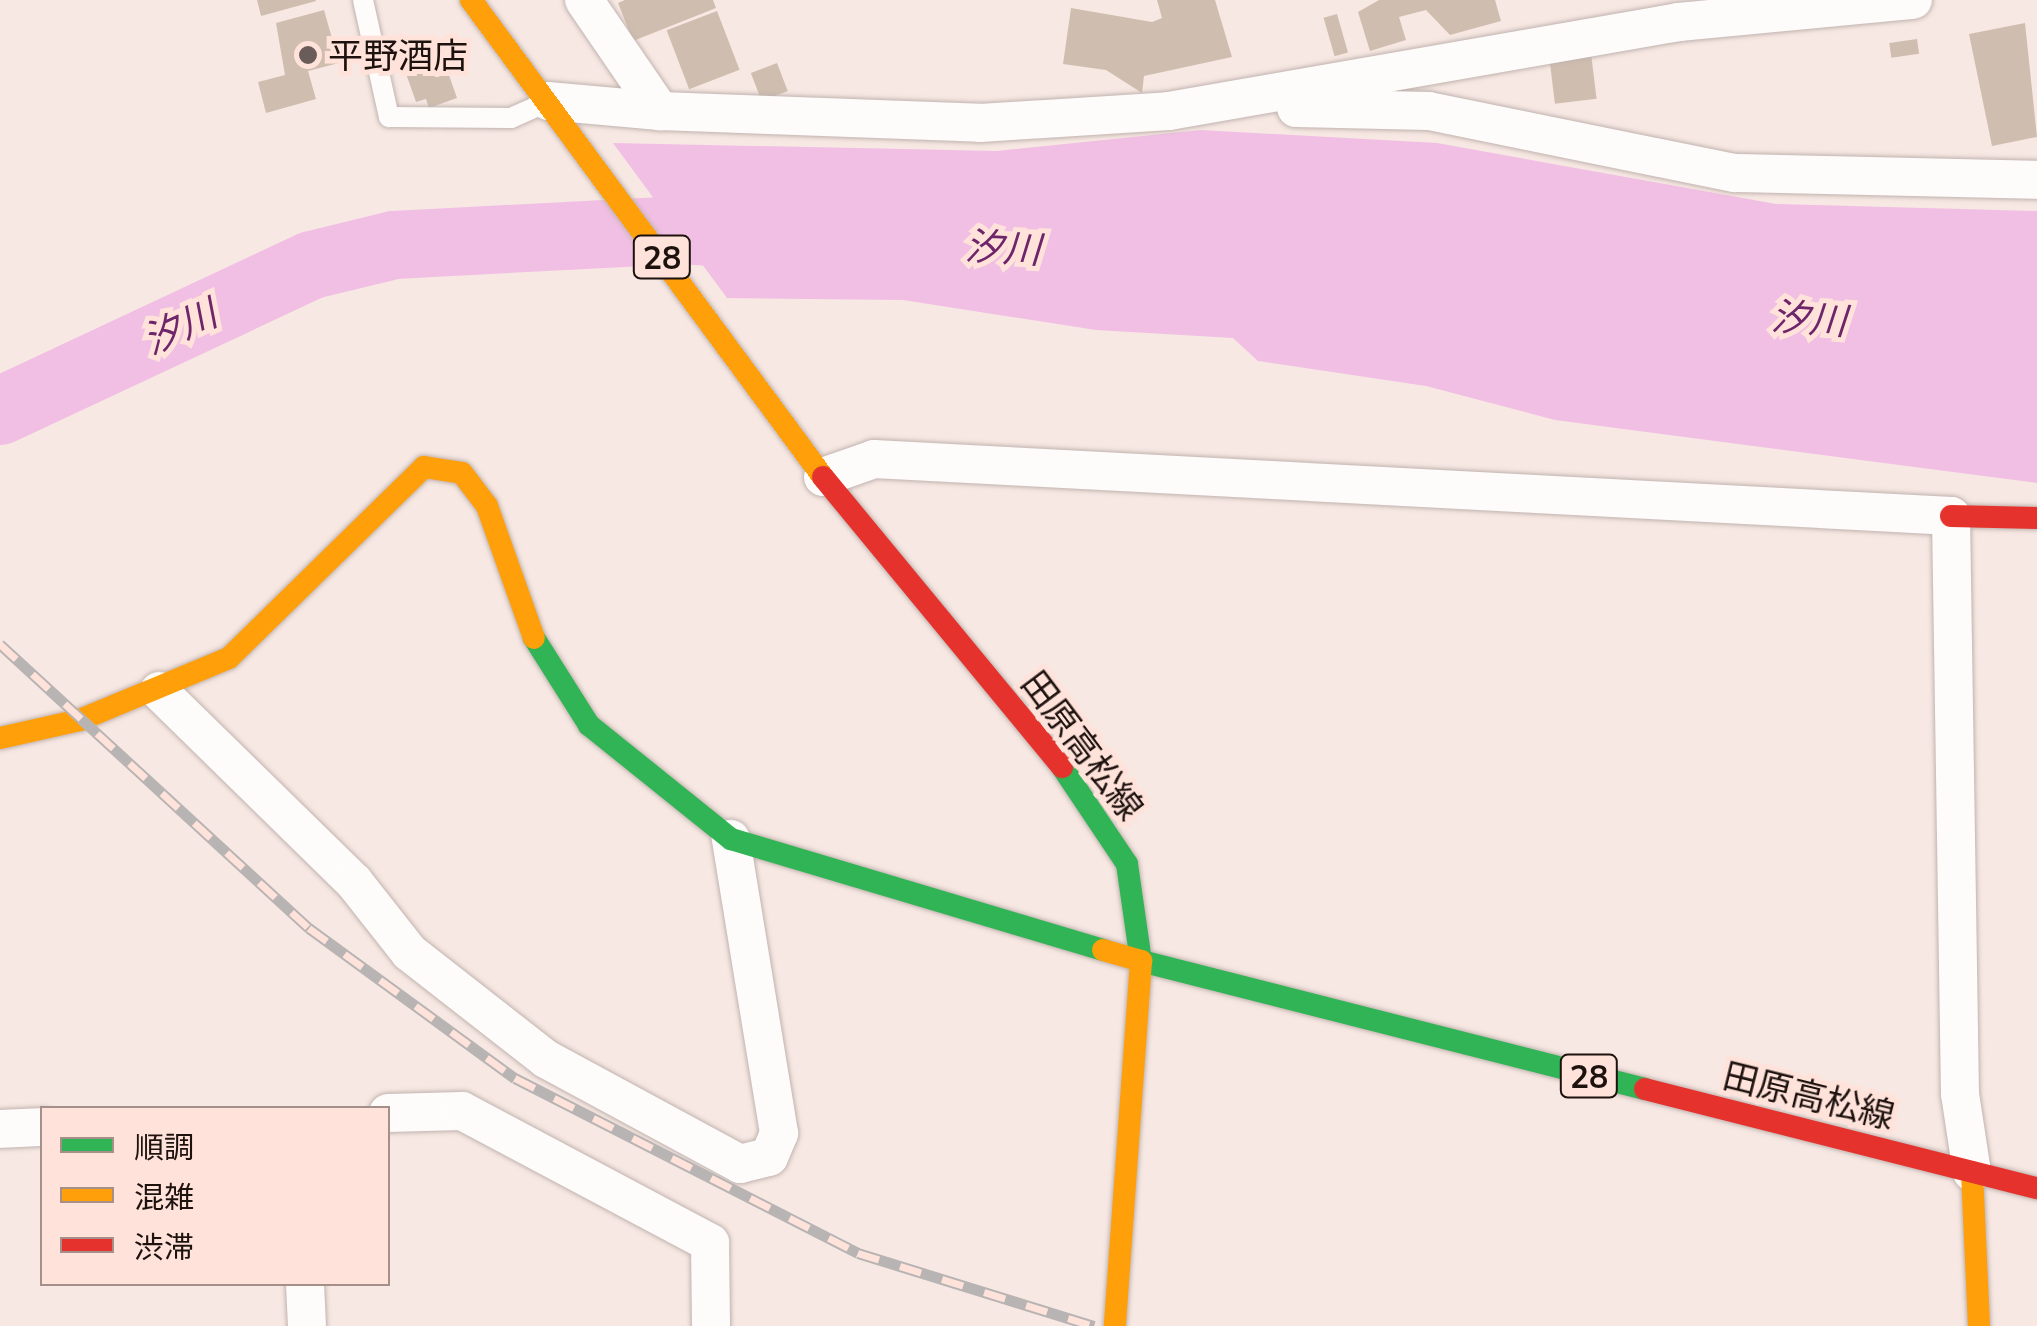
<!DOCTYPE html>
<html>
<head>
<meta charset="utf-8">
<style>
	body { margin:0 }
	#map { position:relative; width:2037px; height:1326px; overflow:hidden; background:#f7e8e3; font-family:Mulish,"Noto Sans JP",sans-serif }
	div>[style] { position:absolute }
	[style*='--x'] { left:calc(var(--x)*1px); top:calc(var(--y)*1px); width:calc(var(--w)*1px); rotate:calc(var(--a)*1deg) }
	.water>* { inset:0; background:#f1bfe4 }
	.river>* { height:68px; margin:-34px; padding:0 34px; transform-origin:34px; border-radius:34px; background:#f1bfe4 }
	.building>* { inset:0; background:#cfbeaf; transform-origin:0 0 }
	.roads { filter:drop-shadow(0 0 2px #c1b3af) drop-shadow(0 0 2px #c1b3af) }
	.lane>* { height:20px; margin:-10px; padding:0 10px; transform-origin:10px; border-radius:10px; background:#fefcfb }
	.street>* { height:38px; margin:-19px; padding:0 19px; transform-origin:19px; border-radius:19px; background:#fefcfb }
	.fast>* { height:22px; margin:-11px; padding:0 11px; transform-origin:11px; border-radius:11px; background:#30b455 }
	.slow>* { height:22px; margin:-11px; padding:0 11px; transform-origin:11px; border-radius:11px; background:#ff9f0a }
	.jam>* { height:22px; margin:-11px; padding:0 11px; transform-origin:11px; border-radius:11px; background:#e5322d }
	.rail>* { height:11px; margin-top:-5.5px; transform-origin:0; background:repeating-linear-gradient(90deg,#ffe3db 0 22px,#b8b4b3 0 44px); box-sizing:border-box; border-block:2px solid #b8b4b3 }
	.dots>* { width:28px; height:28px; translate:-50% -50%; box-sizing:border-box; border:5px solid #ffe3db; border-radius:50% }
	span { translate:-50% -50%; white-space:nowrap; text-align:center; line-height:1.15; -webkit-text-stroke:10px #ffe3db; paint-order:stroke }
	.shield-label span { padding:2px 8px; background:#ffe3db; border:2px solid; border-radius:8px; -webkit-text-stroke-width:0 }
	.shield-label { font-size:32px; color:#1e120f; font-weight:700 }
	.poi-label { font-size:35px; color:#1e120f }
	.left { translate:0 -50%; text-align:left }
	.street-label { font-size:35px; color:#1e120f }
	.water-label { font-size:38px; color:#6f2569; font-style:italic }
	.legend { position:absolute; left:40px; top:1106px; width:350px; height:180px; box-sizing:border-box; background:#ffe3db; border:2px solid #a58f89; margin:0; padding:12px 18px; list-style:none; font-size:30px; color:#1e120f }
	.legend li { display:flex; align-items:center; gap:20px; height:50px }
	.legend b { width:50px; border:2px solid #a58f89 }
</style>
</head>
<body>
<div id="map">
	<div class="water">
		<div style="clip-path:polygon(1201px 130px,1437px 143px,1776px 204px,2037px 211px,2037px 483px,1555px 420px,1426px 386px,1258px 361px,1233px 338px,1096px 330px,903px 300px,727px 298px,613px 143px,997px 151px)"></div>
	</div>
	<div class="river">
		<div style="--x:0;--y:411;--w:344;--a:-25.1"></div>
		<div style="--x:312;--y:265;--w:84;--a:-13.7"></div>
		<div style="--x:394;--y:245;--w:283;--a:-3"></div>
		<div style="--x:677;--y:230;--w:92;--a:3.1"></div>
	</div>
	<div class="building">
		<div style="clip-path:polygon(257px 0,316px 0,316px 1px,261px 16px)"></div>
		<div style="clip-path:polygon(625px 0,713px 0,716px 8px,633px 41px,618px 3px)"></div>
		<div style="clip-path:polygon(1157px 0,1215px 0,1232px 57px,1144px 76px,1142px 93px,1106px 70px,1063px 64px,1071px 8px,1152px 22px,1162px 18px)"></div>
		<div style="clip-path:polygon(1379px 0,1495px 0,1501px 21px,1450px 35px,1426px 10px,1399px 17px,1406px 40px,1370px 51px,1358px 12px)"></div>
		<div style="clip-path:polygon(324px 10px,339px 63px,308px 71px,316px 99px,266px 113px,258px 82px,285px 75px,276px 23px)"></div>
		<div style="left:717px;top:11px;width:63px;height:54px;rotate:69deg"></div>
		<div style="left:1337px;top:14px;width:40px;height:14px;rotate:74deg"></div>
		<div style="clip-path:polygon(2025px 23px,2037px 137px,1992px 146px,1969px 34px)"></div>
		<div style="left:1917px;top:39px;width:15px;height:28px;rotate:82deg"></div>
		<div style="left:1591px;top:53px;width:46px;height:42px;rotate:83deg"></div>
		<div style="clip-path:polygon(442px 55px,457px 98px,429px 108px,426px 99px,416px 102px,404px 68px)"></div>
		<div style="left:777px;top:63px;width:30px;height:28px;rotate:69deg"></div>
	</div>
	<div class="roads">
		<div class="lane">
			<div style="--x:363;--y:0;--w:120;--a:77.5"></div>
			<div style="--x:389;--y:117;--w:122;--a:0.5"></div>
			<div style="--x:511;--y:118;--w:36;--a:-24"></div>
		</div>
		<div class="street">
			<div style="--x:584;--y:0;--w:135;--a:55.6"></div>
			<div style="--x:660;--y:111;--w:320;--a:2.1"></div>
			<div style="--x:980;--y:123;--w:189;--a:-3.6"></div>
			<div style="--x:1169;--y:111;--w:518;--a:-9.9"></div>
			<div style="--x:1679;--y:22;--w:235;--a:-5.4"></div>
			<div style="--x:548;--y:101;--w:112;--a:5.1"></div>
			<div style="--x:1296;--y:108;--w:133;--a:1.3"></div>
			<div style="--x:1429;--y:111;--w:312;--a:11.5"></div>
			<div style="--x:1735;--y:173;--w:302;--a:1.3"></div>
			<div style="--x:823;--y:477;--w:54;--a:-19.4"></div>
			<div style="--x:874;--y:459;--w:1079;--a:3.03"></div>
			<div style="--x:1951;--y:516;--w:578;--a:89.11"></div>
			<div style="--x:1960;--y:1094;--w:79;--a:81.3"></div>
			<div style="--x:159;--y:691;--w:273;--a:44.4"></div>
			<div style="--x:354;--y:882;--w:89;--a:51.8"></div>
			<div style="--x:409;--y:952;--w:174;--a:38"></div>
			<div style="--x:546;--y:1059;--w:221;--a:28.4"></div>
			<div style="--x:740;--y:1164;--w:30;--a:-14"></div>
			<div style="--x:769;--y:1157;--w:26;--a:-67"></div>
			<div style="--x:779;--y:1133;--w:298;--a:-99.3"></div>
			<div style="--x:388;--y:1113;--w:74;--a:-1.5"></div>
			<div style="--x:462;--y:1111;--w:281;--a:28"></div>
			<div style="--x:710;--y:1243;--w:83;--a:89.3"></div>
			<div style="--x:0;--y:1129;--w:42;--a:-2.7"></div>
			<div style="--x:305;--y:1284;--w:42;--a:87.3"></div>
		</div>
		<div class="fast">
			<div style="--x:534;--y:638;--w:103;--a:57.7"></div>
			<div style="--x:589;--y:725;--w:182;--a:38.8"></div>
			<div style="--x:731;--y:839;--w:388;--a:16.6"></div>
			<div style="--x:1062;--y:767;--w:117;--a:56.2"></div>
			<div style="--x:1127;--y:864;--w:98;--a:81.8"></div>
			<div style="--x:1141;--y:961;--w:520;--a:14.25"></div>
		</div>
		<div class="slow">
			<div style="--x:471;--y:0;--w:593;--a:53.57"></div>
			<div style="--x:0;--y:738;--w:82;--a:-12.7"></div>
			<div style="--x:80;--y:720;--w:161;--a:-22.6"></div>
			<div style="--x:229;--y:658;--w:273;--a:-44.4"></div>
			<div style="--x:424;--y:467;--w:38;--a:9"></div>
			<div style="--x:462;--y:473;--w:41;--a:52.9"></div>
			<div style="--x:487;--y:506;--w:140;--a:70.4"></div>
			<div style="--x:1103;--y:950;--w:40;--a:16"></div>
			<div style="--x:1141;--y:961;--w:366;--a:94.1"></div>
			<div style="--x:1972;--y:1172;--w:154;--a:87.4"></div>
		</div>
		<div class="jam">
			<div style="--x:823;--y:477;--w:376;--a:50.5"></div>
			<div style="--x:1951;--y:516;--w:86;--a:1.3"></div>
			<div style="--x:1645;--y:1089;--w:404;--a:14.2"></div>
		</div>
	</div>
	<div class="rail">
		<div style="--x:0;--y:644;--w:420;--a:42.6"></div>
		<div style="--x:309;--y:928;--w:255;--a:36.1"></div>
		<div style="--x:515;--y:1078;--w:385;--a:27"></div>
		<div style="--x:858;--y:1253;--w:247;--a:17.2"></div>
	</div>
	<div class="dots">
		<div style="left:308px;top:55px;background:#6a5d59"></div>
	</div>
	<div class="shield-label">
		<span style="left:662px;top:257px">28</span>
		<span style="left:1589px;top:1076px">28</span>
	</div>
	<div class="poi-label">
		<span class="left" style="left:328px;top:55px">平野酒店</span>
	</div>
	<div class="street-label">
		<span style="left:1083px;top:745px;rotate:53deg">田原高松線</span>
		<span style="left:1809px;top:1095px;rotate:14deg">田原高松線</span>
	</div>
	<div class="water-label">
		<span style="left:1003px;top:248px;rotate:3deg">汐川</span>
		<span style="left:1809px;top:319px;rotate:4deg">汐川</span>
		<span style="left:180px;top:327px;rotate:-25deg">汐川</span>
	</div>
	<ul class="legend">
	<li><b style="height:12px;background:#30b455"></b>順調</li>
	<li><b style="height:12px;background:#ff9f0a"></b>混雑</li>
	<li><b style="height:12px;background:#e5322d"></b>渋滞</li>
	</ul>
</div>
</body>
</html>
